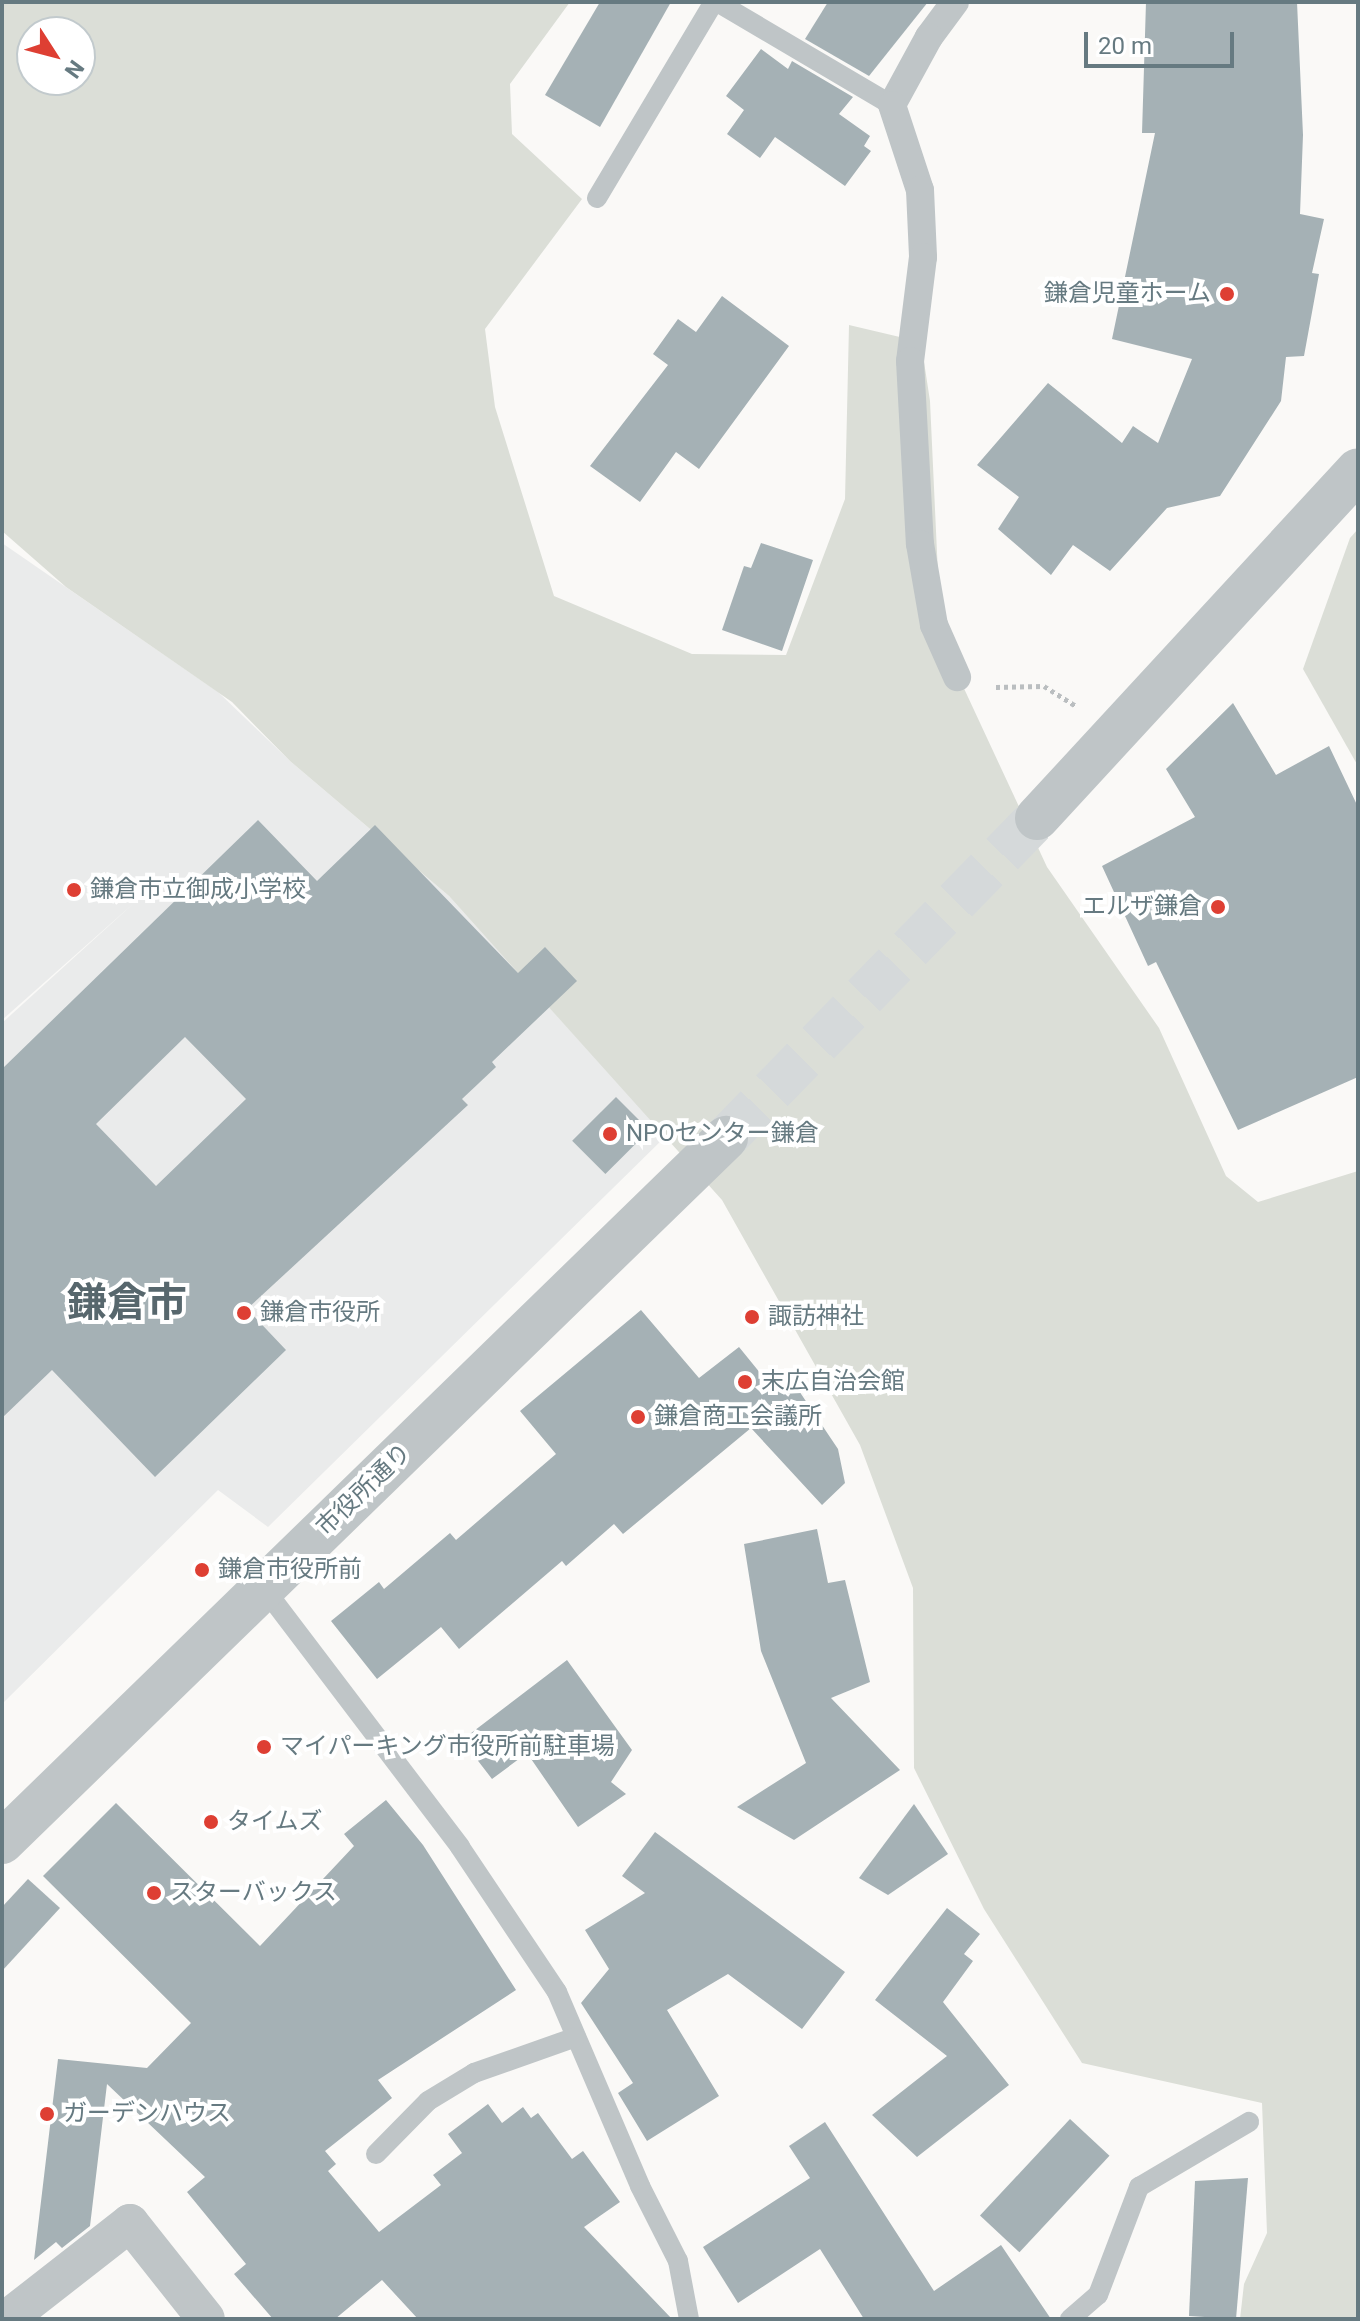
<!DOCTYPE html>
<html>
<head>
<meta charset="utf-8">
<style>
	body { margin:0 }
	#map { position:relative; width:1360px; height:2321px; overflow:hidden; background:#faf9f7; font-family:Roboto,"Noto Sans JP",sans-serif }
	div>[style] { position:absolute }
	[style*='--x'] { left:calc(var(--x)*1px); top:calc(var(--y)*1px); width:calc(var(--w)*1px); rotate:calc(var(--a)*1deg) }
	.built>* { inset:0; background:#eaebeb }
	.green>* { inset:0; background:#dbded7 }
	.building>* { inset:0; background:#a5b1b5; transform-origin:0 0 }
	.tertiary-tunnel>* { height:44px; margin-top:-22px; transform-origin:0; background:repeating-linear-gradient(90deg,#d5d9da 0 44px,transparent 0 66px) }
	.path>* { height:5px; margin-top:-2.5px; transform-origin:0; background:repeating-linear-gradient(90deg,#babec0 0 4px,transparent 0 8px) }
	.service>* { height:20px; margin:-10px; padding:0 10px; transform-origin:10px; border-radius:10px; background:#bfc5c7 }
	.pedestrian>* { height:28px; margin:-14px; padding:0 14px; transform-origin:14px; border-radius:14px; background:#bfc5c7 }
	.minor>* { height:38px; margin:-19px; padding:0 19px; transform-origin:19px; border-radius:19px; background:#bfc5c7 }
	.tertiary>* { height:44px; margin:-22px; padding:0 22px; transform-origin:22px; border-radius:22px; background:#bfc5c7 }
	.dots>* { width:22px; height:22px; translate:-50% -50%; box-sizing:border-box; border:4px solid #fff; border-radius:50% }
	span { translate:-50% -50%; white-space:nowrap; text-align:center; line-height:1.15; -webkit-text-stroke:8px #fff; paint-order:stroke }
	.poi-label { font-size:24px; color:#667a81 }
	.right { translate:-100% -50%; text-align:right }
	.left { translate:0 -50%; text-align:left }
	.street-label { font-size:24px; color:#667a81 }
	.town-label { font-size:40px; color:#57676d; font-weight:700 }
	.frame { position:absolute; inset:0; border:4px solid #667a81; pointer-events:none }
	.north { position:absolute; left:16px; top:16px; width:80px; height:80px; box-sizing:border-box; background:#fff; border:2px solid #c2cacd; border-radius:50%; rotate:126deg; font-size:22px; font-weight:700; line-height:32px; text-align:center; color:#667a81 }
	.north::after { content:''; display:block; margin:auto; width:28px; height:36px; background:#de3f33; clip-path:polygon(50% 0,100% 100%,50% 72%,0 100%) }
	.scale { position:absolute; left:1084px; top:32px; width:150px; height:36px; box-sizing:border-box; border:4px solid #667a81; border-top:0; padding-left:10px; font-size:24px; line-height:28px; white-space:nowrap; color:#667a81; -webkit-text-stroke:6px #fff; paint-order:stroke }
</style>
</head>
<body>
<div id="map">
	<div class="built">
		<div style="clip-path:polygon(2px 543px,218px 692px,290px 761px,449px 896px,666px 1136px,268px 1527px,218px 1490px,2px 1704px,2px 1023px,134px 903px,2px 1020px)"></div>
	</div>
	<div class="green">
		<div style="clip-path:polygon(evenodd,2px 2px,570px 2px,510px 84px,512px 134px,582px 199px,485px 329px,495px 407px,554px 596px,692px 654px,786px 655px,845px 499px,849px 325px,921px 342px,930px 401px,941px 639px,1047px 867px,1159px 1028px,1226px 1176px,1258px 1202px,1358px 1171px,1358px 2319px,1240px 2319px,1244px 2284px,1267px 2233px,1262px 2103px,1082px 2063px,984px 1909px,914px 1768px,913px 1588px,860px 1445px,722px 1200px,449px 896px,290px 761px,232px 702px,66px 587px,2px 531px,2px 2px,32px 32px,80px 32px,80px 80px,32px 80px,32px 32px)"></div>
		<div style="clip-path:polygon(1358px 529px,1358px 766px,1303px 669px,1350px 538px)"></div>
	</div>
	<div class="building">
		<div style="clip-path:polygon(600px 2px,671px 2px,600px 127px,545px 95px)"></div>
		<div style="clip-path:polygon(828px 2px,928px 2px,869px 76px,805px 39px)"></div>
		<div style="clip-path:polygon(1146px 2px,1297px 2px,1303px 135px,1300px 214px,1324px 219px,1312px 273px,1319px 274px,1304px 356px,1286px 357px,1281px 401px,1220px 496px,1167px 508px,1110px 571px,1073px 545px,1051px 575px,998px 529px,1019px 497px,977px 465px,1048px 383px,1122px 443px,1133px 426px,1158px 443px,1192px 359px,1112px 339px,1155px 133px,1142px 133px)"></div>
		<div style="clip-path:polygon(761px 49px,788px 69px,792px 61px,853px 97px,839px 114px,870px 136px,864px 146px,871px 151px,845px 186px,775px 137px,760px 158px,727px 134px,744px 110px,726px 96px)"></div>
		<div style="clip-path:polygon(722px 296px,789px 346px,699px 469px,676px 452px,640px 502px,590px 466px,668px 365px,653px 354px,678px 319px,696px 332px)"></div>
		<div style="clip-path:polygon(761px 543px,813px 560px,782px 651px,722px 630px,744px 566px,751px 568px)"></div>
		<div style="clip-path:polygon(1233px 703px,1276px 775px,1329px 746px,1358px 807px,1358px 1077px,1238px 1130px,1156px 962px,1148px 966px,1102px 866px,1195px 817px,1166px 769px)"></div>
		<div style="clip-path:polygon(evenodd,258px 820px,317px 881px,375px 825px,518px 973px,545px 947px,577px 981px,492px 1062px,496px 1067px,462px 1099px,468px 1105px,247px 1309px,286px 1350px,155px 1477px,52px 1370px,2px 1418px,2px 1069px,258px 820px,185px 1037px,246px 1099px,156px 1186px,96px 1124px,185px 1037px)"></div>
		<div style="left:616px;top:1097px;width:47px;height:62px;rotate:45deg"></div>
		<div style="clip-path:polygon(641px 1310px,699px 1378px,739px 1347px,769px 1384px,785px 1370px,838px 1449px,845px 1483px,822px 1505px,751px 1428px,623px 1534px,614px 1524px,566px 1566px,562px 1561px,459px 1649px,441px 1627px,377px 1679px,331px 1621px,379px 1582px,384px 1589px,450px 1533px,456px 1540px,556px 1454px,520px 1411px)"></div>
		<div style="clip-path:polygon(817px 1529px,828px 1583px,845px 1580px,870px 1682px,831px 1698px,900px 1770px,794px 1840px,737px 1807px,806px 1763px,761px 1651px,744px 1544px)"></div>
		<div style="clip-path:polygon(567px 1660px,632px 1750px,611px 1782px,626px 1794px,578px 1827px,527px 1753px,492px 1779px,462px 1740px)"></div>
		<div style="clip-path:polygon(386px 1800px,423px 1845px,516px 1990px,378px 2080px,392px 2098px,325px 2151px,336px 2164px,328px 2171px,379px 2232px,441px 2185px,433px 2175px,462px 2153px,448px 2134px,488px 2104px,502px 2123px,523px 2107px,531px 2118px,538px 2113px,572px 2159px,583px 2151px,620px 2202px,584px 2227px,672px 2319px,418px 2319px,382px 2280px,335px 2319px,273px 2319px,234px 2274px,246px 2264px,187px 2192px,205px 2177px,107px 2084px,90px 2226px,62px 2248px,56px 2242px,34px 2260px,58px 2059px,147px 2068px,191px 2023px,43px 1876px,116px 1803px,260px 1946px,354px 1846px,344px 1834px)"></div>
		<div style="clip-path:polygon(914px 1804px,948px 1854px,888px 1895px,859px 1878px)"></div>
		<div style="clip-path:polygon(655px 1832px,845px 1972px,802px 2029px,728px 1974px,667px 2010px,719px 2096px,647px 2141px,618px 2093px,633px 2083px,581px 2003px,609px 1969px,585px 1930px,645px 1893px,622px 1876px)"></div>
		<div style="clip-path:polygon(28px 1879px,60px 1908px,2px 1971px,2px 1907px)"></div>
		<div style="clip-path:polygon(947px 1908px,980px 1934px,964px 1954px,973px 1961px,943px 2002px,1009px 2085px,917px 2157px,872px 2115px,947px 2056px,875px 2000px)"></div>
		<div style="left:1070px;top:2119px;width:54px;height:132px;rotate:43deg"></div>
		<div style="clip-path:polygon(825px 2122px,934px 2291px,1001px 2245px,1051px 2319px,864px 2319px,820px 2249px,738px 2303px,703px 2247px,810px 2178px,789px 2146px)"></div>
		<div style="clip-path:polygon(1248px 2178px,1236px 2319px,1189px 2316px,1195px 2181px)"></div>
	</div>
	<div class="tertiary-tunnel">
		<div style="--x:726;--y:1138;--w:446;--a:-45.8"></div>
	</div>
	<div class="path">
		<div style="--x:996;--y:687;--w:48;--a:-1.2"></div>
		<div style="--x:1044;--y:686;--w:38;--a:32"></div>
	</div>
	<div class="service">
		<div style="--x:717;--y:2;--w:203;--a:30.5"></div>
		<div style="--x:597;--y:198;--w:228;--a:-59.2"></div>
		<div style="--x:263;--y:1587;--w:326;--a:52.8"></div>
		<div style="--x:460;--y:1847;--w:174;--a:56.2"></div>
		<div style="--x:557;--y:1992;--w:211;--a:66.8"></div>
		<div style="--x:640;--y:2186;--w:84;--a:63.1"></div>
		<div style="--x:678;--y:2261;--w:59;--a:79.3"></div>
		<div style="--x:376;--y:2154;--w:74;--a:-45.5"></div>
		<div style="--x:428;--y:2101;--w:54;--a:-31.3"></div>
		<div style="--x:474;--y:2073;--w:108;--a:-19.4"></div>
		<div style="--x:1070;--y:2319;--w:37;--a:-41"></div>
		<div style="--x:1098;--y:2295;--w:116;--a:-69.2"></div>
		<div style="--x:1139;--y:2187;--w:128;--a:-30.6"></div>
	</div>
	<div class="pedestrian">
		<div style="--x:955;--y:2;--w:44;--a:126.6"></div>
		<div style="--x:929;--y:37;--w:77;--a:118.6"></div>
		<div style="--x:892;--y:105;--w:89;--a:71.8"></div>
		<div style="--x:920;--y:190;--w:67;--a:87.4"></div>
		<div style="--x:923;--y:257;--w:105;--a:97.1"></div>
		<div style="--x:910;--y:361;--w:183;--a:86.9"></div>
		<div style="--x:920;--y:544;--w:82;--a:80.2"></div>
		<div style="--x:934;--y:625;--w:57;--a:66.1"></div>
	</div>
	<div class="minor">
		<div style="--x:7;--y:2319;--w:156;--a:-38"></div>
		<div style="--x:130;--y:2223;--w:122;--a:51.6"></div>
	</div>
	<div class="tertiary">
		<div style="--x:1037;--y:818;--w:473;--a:-47.3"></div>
		<div style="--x:2;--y:1842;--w:1010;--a:-44.2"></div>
	</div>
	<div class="dots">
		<div style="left:1227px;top:294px;background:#de3f33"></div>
		<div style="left:74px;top:890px;background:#de3f33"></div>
		<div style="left:1218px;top:907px;background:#de3f33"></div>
		<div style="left:610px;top:1134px;background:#de3f33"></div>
		<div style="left:244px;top:1313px;background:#de3f33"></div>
		<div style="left:752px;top:1317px;background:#de3f33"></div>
		<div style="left:745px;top:1382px;background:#de3f33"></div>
		<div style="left:638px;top:1417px;background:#de3f33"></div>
		<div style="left:202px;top:1570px;background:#de3f33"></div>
		<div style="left:264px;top:1747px;background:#de3f33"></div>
		<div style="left:211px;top:1822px;background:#de3f33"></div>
		<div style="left:154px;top:1893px;background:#de3f33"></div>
		<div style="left:47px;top:2114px;background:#de3f33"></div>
	</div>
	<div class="poi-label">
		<span class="right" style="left:1211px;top:294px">鎌倉児童ホーム</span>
		<span class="left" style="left:90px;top:890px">鎌倉市立御成小学校</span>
		<span class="right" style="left:1202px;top:907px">エルザ鎌倉</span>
		<span class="left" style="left:626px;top:1134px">NPOセンター鎌倉</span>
		<span class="left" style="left:260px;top:1313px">鎌倉市役所</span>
		<span class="left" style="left:768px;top:1317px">諏訪神社</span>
		<span class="left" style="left:761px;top:1382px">末広自治会館</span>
		<span class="left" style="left:654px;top:1417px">鎌倉商工会議所</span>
		<span class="left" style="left:218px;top:1570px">鎌倉市役所前</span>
		<span class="left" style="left:280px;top:1747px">マイパーキング市役所前駐車場</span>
		<span class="left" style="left:227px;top:1822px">タイムズ</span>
		<span class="left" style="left:170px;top:1893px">スターバックス</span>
		<span class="left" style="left:63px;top:2114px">ガーデンハウス</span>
	</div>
	<div class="street-label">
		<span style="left:364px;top:1490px;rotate:-44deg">市役所通り</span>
	</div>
	<div class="town-label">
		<span style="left:127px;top:1303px">鎌倉市</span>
	</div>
	<div class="frame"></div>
	<div class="north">N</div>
	<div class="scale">20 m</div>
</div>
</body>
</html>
